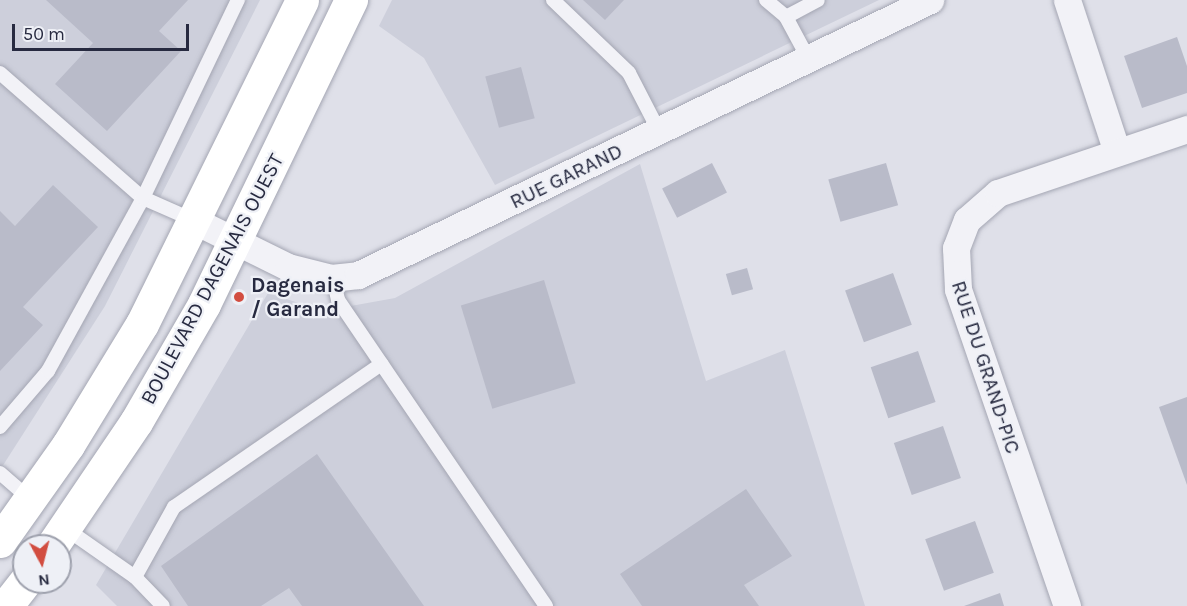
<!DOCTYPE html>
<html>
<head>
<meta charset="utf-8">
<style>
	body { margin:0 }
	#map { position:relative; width:1187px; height:606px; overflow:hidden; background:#dfe0e9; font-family:Karla,sans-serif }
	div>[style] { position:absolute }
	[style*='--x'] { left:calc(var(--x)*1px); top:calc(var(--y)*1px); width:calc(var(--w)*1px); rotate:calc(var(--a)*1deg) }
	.built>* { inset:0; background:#cdcfdb }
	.building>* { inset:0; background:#b9bbc9; transform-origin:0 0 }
	.roads { filter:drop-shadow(0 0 2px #a4a6b3) drop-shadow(0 0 2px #a4a6b3) }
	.service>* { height:14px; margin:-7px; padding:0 7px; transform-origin:7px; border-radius:7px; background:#f2f2f7 }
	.minor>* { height:27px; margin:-13.5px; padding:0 13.5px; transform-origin:13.5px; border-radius:13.5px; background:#f2f2f7 }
	.secondary>* { height:33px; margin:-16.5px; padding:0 16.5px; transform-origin:16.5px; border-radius:16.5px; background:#fff }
	.dots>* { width:16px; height:16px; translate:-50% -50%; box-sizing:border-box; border:3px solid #eef0f6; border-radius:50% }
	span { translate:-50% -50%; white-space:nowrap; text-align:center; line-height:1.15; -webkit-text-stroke:4.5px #eef0f6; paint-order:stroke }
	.street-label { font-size:21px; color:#272a40 }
	.poi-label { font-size:21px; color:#272a40; font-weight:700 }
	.left { translate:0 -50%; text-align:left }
	.north { position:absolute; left:12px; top:534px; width:60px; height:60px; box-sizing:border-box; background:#eef0f6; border:2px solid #9ea1ad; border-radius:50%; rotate:173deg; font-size:16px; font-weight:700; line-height:24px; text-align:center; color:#272a40 }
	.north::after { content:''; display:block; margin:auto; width:21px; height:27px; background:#d24d40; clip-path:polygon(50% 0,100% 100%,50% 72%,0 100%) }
	.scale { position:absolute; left:12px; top:24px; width:177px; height:27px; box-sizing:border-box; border:3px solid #272a40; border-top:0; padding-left:8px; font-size:18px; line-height:21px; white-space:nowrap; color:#272a40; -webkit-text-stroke:4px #eef0f6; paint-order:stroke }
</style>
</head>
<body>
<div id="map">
	<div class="built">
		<div style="clip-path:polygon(0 0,260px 0,105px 306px,0 470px)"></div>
		<div style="clip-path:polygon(392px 0,879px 0,495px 185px,424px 58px,379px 26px)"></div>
		<div style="clip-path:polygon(640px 164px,706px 381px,785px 350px,865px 606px,117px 606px,96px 585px,268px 293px,323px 311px,395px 298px)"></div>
	</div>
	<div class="building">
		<div style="clip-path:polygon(46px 0,188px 0,159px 31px,181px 51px,107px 131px,55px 84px,93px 43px)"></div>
		<div style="clip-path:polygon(583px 0,624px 0,605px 20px)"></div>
		<div style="clip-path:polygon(1177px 37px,1187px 66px,1187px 93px,1142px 108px,1124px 56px)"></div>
		<div style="left:521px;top:67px;width:53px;height:37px;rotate:75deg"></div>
		<div style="left:712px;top:163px;width:33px;height:56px;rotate:63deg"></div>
		<div style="left:886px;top:163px;width:44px;height:60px;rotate:74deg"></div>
		<div style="clip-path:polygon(53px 185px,98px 227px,23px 307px,43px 325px,0 371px,0 211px,15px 226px)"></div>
		<div style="left:747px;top:268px;width:22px;height:22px;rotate:74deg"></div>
		<div style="left:893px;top:273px;width:55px;height:51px;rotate:70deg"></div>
		<div style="left:544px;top:280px;width:108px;height:87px;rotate:73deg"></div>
		<div style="left:918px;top:351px;width:54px;height:50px;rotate:71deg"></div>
		<div style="clip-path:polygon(1187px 397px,1187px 485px,1159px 407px)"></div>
		<div style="left:943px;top:426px;width:55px;height:52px;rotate:71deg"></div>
		<div style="clip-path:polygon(317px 454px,424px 606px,302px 606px,289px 588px,261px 606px,188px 606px,161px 566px)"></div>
		<div style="clip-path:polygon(746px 489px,792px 556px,744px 585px,759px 606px,642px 606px,620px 574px)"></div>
		<div style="left:975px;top:521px;width:55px;height:53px;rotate:70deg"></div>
		<div style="clip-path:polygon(1000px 593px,1004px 606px,964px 606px)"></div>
	</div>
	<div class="roads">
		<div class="service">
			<div style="--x:553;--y:0;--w:105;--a:43.8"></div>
			<div style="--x:629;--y:73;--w:65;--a:62.7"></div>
			<div style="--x:766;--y:0;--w:26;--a:40"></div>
			<div style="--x:808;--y:58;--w:47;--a:-118.2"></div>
			<div style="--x:786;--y:17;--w:36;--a:-28"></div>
			<div style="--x:0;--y:73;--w:190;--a:41.2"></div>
			<div style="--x:143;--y:198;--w:55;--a:23.7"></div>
			<div style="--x:333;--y:278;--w:23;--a:77"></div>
			<div style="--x:338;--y:300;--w:370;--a:55.8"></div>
			<div style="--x:0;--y:427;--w:74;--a:-49.4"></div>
			<div style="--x:48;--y:371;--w:197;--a:-61.2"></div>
			<div style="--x:143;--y:198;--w:220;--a:-64.4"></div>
			<div style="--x:0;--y:473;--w:40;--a:41"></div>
			<div style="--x:65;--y:528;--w:85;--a:35"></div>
			<div style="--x:135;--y:577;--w:80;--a:-60.9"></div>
			<div style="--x:174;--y:507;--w:252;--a:-34.6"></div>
			<div style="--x:135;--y:577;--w:40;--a:46"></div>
		</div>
		<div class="minor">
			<div style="--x:1067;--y:0;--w:160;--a:71.8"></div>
			<div style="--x:195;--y:221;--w:104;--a:26.3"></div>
			<div style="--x:288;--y:267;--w:44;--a:14.3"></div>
			<div style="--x:331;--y:278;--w:27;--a:-6"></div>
			<div style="--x:358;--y:275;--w:635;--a:-25.68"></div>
			<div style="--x:1067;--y:606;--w:335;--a:-109"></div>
			<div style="--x:958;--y:289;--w:41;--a:-92.8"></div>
			<div style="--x:956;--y:248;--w:30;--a:-69"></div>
			<div style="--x:967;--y:220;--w:41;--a:-41.1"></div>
			<div style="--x:998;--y:193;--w:200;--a:-18.7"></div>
		</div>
		<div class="secondary">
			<div style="--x:0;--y:541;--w:118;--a:-54.7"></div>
			<div style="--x:68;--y:445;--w:142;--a:-58.6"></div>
			<div style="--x:142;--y:324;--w:361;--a:-63.7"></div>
			<div style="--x:52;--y:546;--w:150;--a:-55.9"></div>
			<div style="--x:136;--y:422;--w:136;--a:-60"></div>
			<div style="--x:204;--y:304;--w:338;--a:-64.2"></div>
			<div style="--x:6;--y:606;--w:31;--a:-52"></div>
		</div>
	</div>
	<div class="dots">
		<div style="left:239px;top:297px;background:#d24d40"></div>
	</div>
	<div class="street-label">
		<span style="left:566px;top:176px;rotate:-26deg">RUE GARAND</span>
		<span style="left:212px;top:279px;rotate:-62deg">BOULEVARD DAGENAIS OUEST</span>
		<span style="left:986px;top:367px;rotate:72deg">RUE DU GRAND-PIC</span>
	</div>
	<div class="poi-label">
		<span class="left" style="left:251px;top:297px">Dagenais<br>/ Garand</span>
	</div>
	<div class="north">N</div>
	<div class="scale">50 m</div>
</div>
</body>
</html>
